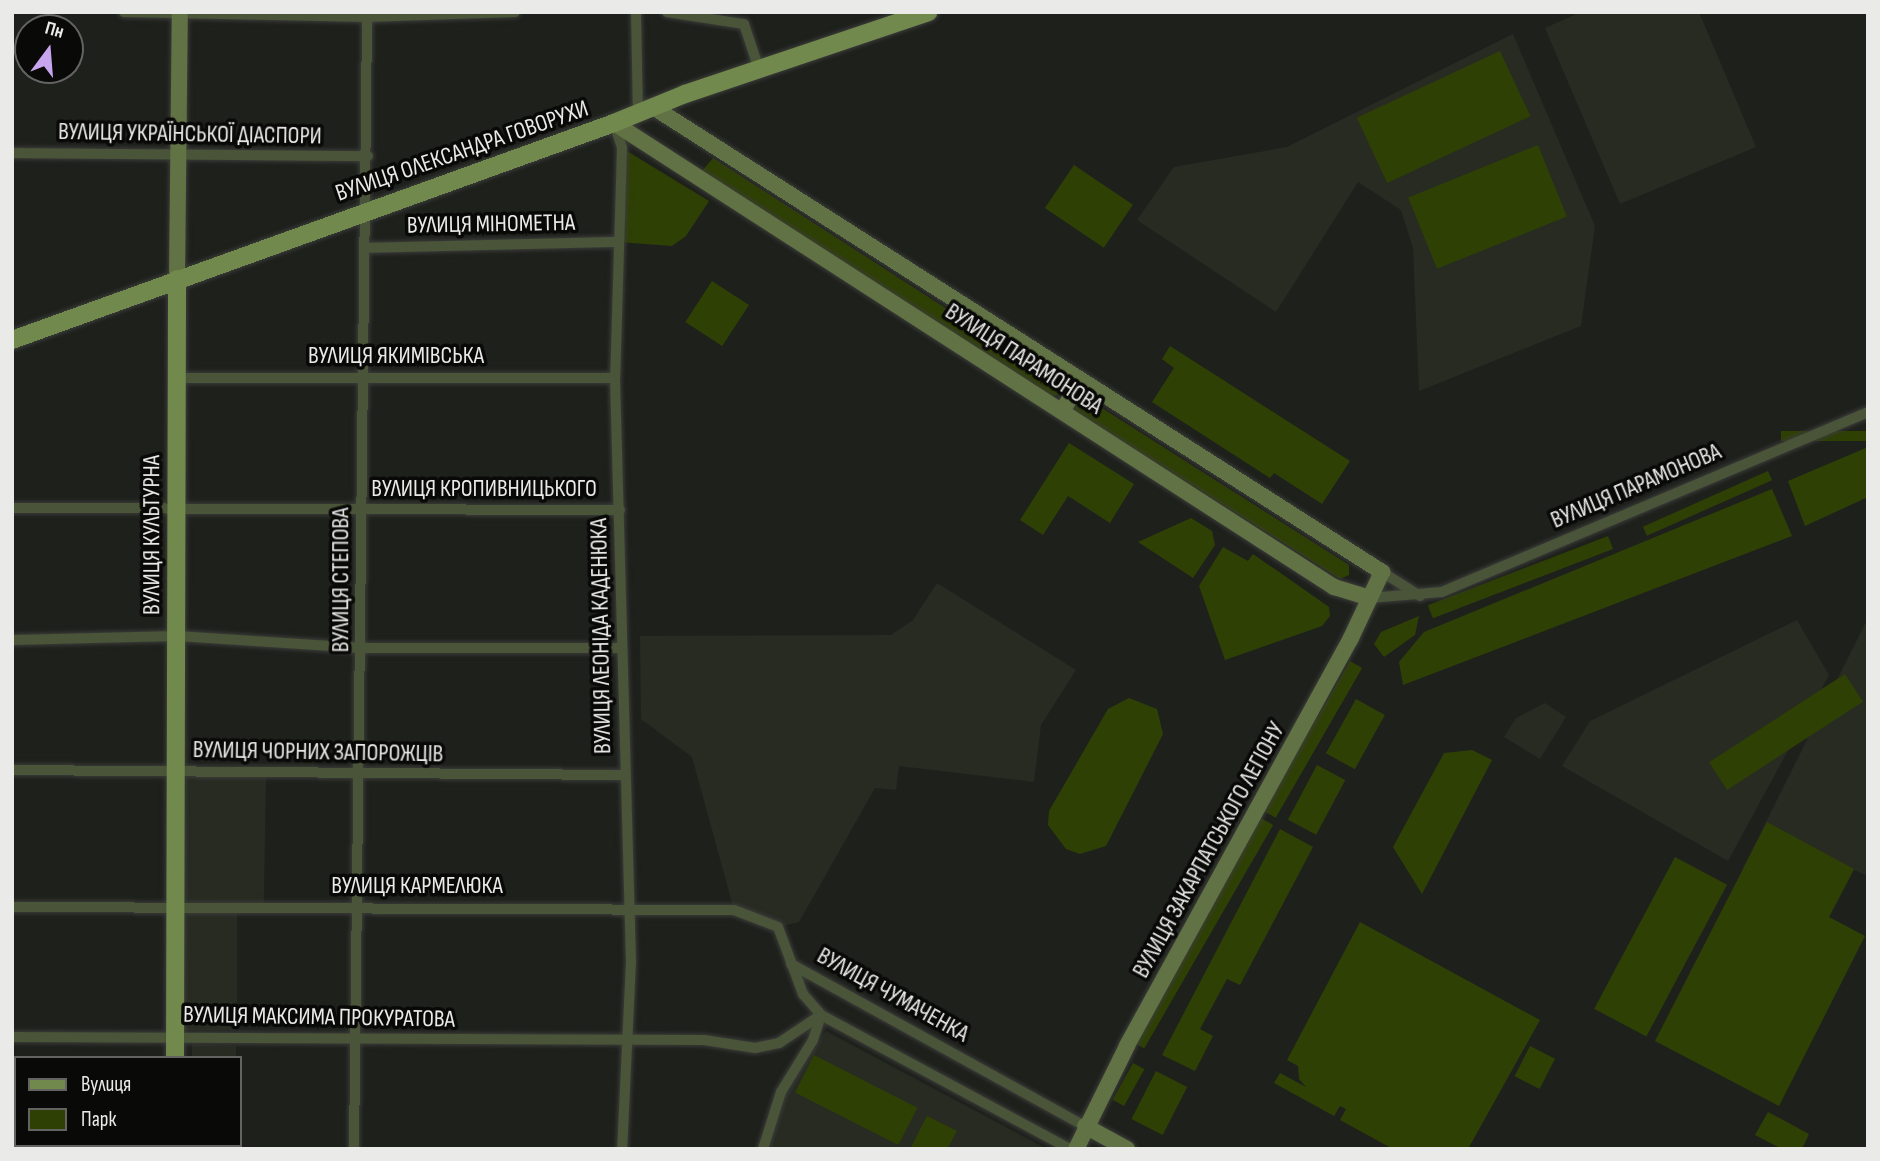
<!DOCTYPE html>
<html>
<head>
<meta charset="utf-8">
<style>
	body { margin:0 }
	#map { position:relative; width:1880px; height:1161px; overflow:hidden; background:#1e201c; font-family:"Sofia Sans Condensed",sans-serif }
	div>[style] { position:absolute }
	[style*='--x'] { left:calc(var(--x)*1px); top:calc(var(--y)*1px); width:calc(var(--w)*1px); rotate:calc(var(--a)*1deg) }
	.built>* { inset:0; background:#272b22; transform-origin:0 0 }
	.green>* { inset:0; background:#2f4005; transform-origin:0 0 }
	.roads { filter:drop-shadow(0 0 2px #3b3c39) drop-shadow(0 0 2px #3b3c39) }
	.street>* { height:10px; margin:-5px; padding:0 5px; transform-origin:5px; border-radius:5px; background:#495438 }
	.secondary>* { height:16px; margin:-8px; padding:0 8px; transform-origin:8px; border-radius:8px; background:#617244 }
	.primary>* { height:18px; margin:-9px; padding:0 9px; transform-origin:9px; border-radius:9px; background:#72894d }
	span { translate:-50% -50%; white-space:nowrap; text-align:center; line-height:1.15; -webkit-text-stroke:7px #090908; paint-order:stroke }
	.street-label { font-size:24px; color:#eaebe9 }
	.frame { position:absolute; inset:0; border:14px solid #eaebe9; pointer-events:none }
	.legend { position:absolute; left:14px; top:1056px; width:228px; height:91px; box-sizing:border-box; background:#090908; border:2px solid #636362; margin:0; padding:9px 12px; list-style:none; font-size:21px; color:#eaebe9 }
	.legend li { display:flex; align-items:center; gap:14px; height:35px }
	.legend b { width:35px; border:2px solid #636362 }
	.north { position:absolute; left:14px; top:14px; width:70px; height:70px; box-sizing:border-box; background:#090908; border:2px solid #636362; border-radius:50%; rotate:16deg; font-size:19px; font-weight:700; line-height:28px; text-align:center; color:#eaebe9 }
	.north::after { content:''; display:block; margin:auto; width:24px; height:32px; background:#c8a6ef; clip-path:polygon(50% 0,100% 100%,50% 72%,0 100%) }
</style>
</head>
<body>
<div id="map">
	<div class="built">
		<div style="clip-path:polygon(1581px 12px,1699px 12px,1756px 147px,1620px 204px,1545px 28px)"></div>
		<div style="clip-path:polygon(1513px 34px,1595px 226px,1581px 326px,1419px 391px,1413px 248px,1401px 210px,1358px 182px,1276px 312px,1137px 220px,1174px 167px,1287px 147px)"></div>
		<div style="clip-path:polygon(937px 583px,1076px 670px,1041px 725px,1034px 782px,899px 766px,896px 790px,875px 788px,799px 922px,778px 927px,734px 910px,692px 757px,641px 719px,640px 636px,891px 635px,913px 620px)"></div>
		<div style="clip-path:polygon(1868px 618px,1868px 876px,1854px 870px,1829px 917px,1742px 870px)"></div>
		<div style="clip-path:polygon(1797px 620px,1829px 675px,1728px 861px,1562px 766px,1590px 721px)"></div>
		<div style="clip-path:polygon(1545px 703px,1566px 717px,1540px 759px,1504px 737px,1516px 718px)"></div>
		<div style="left:186px;top:776px;width:80px;height:126px;rotate:1deg"></div>
		<div style="left:184px;top:911px;width:53px;height:119px"></div>
		<div style="clip-path:polygon(826px 1031px,1047px 1149px,768px 1149px,779px 1103px)"></div>
		<div style="clip-path:polygon(192px 1044px,236px 1046px,236px 1058px,192px 1058px)"></div>
	</div>
	<div class="green">
		<div style="left:1500px;top:51px;width:72px;height:158px;rotate:65deg"></div>
		<div style="left:1538px;top:145px;width:77px;height:140px;rotate:68deg"></div>
		<div style="clip-path:polygon(622px 148px,709px 201px,686px 236px,672px 246px,618px 242px)"></div>
		<div style="clip-path:polygon(713px 158px,1062px 383px,1062px 395px,1050px 396px,702px 171px)"></div>
		<div style="left:1074px;top:165px;width:71px;height:52px;rotate:34deg"></div>
		<div style="left:712px;top:281px;width:44px;height:49px;rotate:33deg"></div>
		<div style="clip-path:polygon(1170px 346px,1350px 461px,1322px 504px,1274px 473px,1270px 478px,1152px 402px,1174px 368px,1162px 359px)"></div>
		<div style="clip-path:polygon(1083px 396px,1349px 565px,1349px 575px,1340px 579px,1072px 409px)"></div>
		<div style="left:1868px;top:431px;width:10px;height:87px;rotate:90deg"></div>
		<div style="clip-path:polygon(1069px 443px,1134px 484px,1110px 523px,1068px 496px,1043px 535px,1020px 520px)"></div>
		<div style="clip-path:polygon(1868px 447px,1868px 497px,1805px 526px,1788px 481px)"></div>
		<div style="left:1768px;top:471px;width:10px;height:137px;rotate:66deg"></div>
		<div style="clip-path:polygon(1772px 489px,1792px 536px,1403px 685px,1399px 662px,1424px 632px)"></div>
		<div style="clip-path:polygon(1191px 518px,1212px 531px,1215px 545px,1193px 578px,1138px 542px)"></div>
		<div style="left:1608px;top:536px;width:14px;height:193px;rotate:69deg"></div>
		<div style="clip-path:polygon(1223px 547px,1248px 561px,1253px 554px,1329px 607px,1330px 616px,1322px 626px,1225px 660px,1199px 586px)"></div>
		<div style="clip-path:polygon(1419px 616px,1415px 635px,1384px 657px,1374px 644px,1381px 632px)"></div>
		<div style="left:1350px;top:661px;width:14px;height:173px;rotate:30deg"></div>
		<div style="left:1845px;top:674px;width:33px;height:162px;rotate:57deg"></div>
		<div style="clip-path:polygon(1129px 698px,1157px 709px,1163px 734px,1106px 846px,1080px 854px,1066px 849px,1048px 825px,1049px 811px,1108px 709px)"></div>
		<div style="left:1356px;top:699px;width:33px;height:62px;rotate:29deg"></div>
		<div style="clip-path:polygon(1472px 750px,1492px 760px,1422px 894px,1393px 847px,1444px 753px)"></div>
		<div style="left:1317px;top:765px;width:32px;height:62px;rotate:28deg"></div>
		<div style="left:1261px;top:818px;width:14px;height:258px;rotate:30deg"></div>
		<div style="clip-path:polygon(1767px 822px,1854px 869px,1829px 917px,1865px 936px,1779px 1106px,1655px 1041px)"></div>
		<div style="clip-path:polygon(1280px 829px,1313px 847px,1240px 985px,1227px 979px,1200px 1029px,1213px 1036px,1195px 1071px,1162px 1055px)"></div>
		<div style="left:1675px;top:857px;width:59px;height:172px;rotate:28deg"></div>
		<div style="clip-path:polygon(1360px 922px,1540px 1020px,1468px 1149px,1393px 1149px,1340px 1120px,1346px 1109px,1340px 1106px,1334px 1116px,1274px 1083px,1280px 1073px,1306px 1087px,1299px 1079px,1298px 1066px,1287px 1060px)"></div>
		<div style="left:1530px;top:1046px;width:28px;height:34px;rotate:27deg"></div>
		<div style="left:814px;top:1055px;width:116px;height:42px;rotate:27deg"></div>
		<div style="left:1133px;top:1063px;width:13px;height:42px;rotate:29deg"></div>
		<div style="left:1156px;top:1071px;width:35px;height:54px;rotate:27deg"></div>
		<div style="clip-path:polygon(1768px 1112px,1809px 1134px,1802px 1149px,1782px 1149px,1755px 1135px)"></div>
		<div style="clip-path:polygon(927px 1116px,957px 1131px,947px 1149px,910px 1149px)"></div>
	</div>
	<div class="roads">
		<div class="street">
			<div style="--x:124;--y:12;--w:243;--a:1.2"></div>
			<div style="--x:367;--y:17;--w:148;--a:-1.9"></div>
			<div style="--x:636;--y:12;--w:100;--a:88.9"></div>
			<div style="--x:667;--y:12;--w:78;--a:8.9"></div>
			<div style="--x:744;--y:24;--w:47;--a:71.6"></div>
			<div style="--x:614;--y:123;--w:26;--a:72"></div>
			<div style="--x:622;--y:148;--w:230;--a:91.7"></div>
			<div style="--x:615;--y:378;--w:583;--a:88.43"></div>
			<div style="--x:631;--y:961;--w:188;--a:92.7"></div>
			<div style="--x:12;--y:153;--w:356;--a:0.5"></div>
			<div style="--x:365;--y:248;--w:253;--a:-1.4"></div>
			<div style="--x:177;--y:378;--w:438;--a:0"></div>
			<div style="--x:12;--y:508;--w:608;--a:0.19"></div>
			<div style="--x:1382;--y:572;--w:45;--a:32.3"></div>
			<div style="--x:1369;--y:598;--w:73;--a:-4.7"></div>
			<div style="--x:1442;--y:592;--w:462;--a:-22.9"></div>
			<div style="--x:12;--y:640;--w:165;--a:-1.4"></div>
			<div style="--x:177;--y:636;--w:185;--a:3.7"></div>
			<div style="--x:362;--y:648;--w:257;--a:0"></div>
			<div style="--x:12;--y:770;--w:612;--a:0.47"></div>
			<div style="--x:12;--y:907;--w:722;--a:0.24"></div>
			<div style="--x:734;--y:910;--w:47;--a:21.1"></div>
			<div style="--x:778;--y:927;--w:72;--a:69.5"></div>
			<div style="--x:803;--y:994;--w:28;--a:49"></div>
			<div style="--x:821;--y:1015;--w:283;--a:28.3"></div>
			<div style="--x:791;--y:964;--w:336;--a:28.9"></div>
			<div style="--x:12;--y:1037;--w:692;--a:0.25"></div>
			<div style="--x:704;--y:1040;--w:52;--a:8.9"></div>
			<div style="--x:755;--y:1048;--w:25;--a:-12"></div>
			<div style="--x:779;--y:1043;--w:50;--a:-33.7"></div>
			<div style="--x:354;--y:1149;--w:1137;--a:-89.34"></div>
			<div style="--x:763;--y:1149;--w:60;--a:-72.5"></div>
			<div style="--x:781;--y:1092;--w:61;--a:-58.4"></div>
			<div style="--x:813;--y:1040;--w:26;--a:-72"></div>
		</div>
		<div class="secondary">
			<div style="--x:653;--y:107;--w:865;--a:32.53"></div>
			<div style="--x:1382;--y:572;--w:73;--a:115.2"></div>
			<div style="--x:1351;--y:638;--w:465;--a:118.8"></div>
			<div style="--x:1127;--y:1046;--w:115;--a:116.3"></div>
			<div style="--x:614;--y:123;--w:857;--a:32.8"></div>
			<div style="--x:1334;--y:587;--w:37;--a:17"></div>
			<div style="--x:177;--y:279;--w:267;--a:-89.4"></div>
			<div style="--x:1062;--y:411;--w:34;--a:-58"></div>
			<div style="--x:1085;--y:1126;--w:48;--a:28.7"></div>
		</div>
		<div class="primary">
			<div style="--x:12;--y:340;--w:640;--a:-19.82"></div>
			<div style="--x:614;--y:123;--w:77;--a:-22.2"></div>
			<div style="--x:685;--y:94;--w:257;--a:-18.6"></div>
			<div style="--x:175;--y:1058;--w:779;--a:-89.85"></div>
			<div style="--x:174;--y:1149;--w:4;--a:-90"></div>
		</div>
	</div>
	<div class="street-label">
		<span style="left:190px;top:134px;rotate:1deg">ВУЛИЦЯ УКРАЇНСЬКОЇ ДІАСПОРИ</span>
		<span style="left:462px;top:151px;rotate:-19deg">ВУЛИЦЯ ОЛЕКСАНДРА ГОВОРУХИ</span>
		<span style="left:491px;top:224px;rotate:-1deg">ВУЛИЦЯ МІНОМЕТНА</span>
		<span style="left:396px;top:356px">ВУЛИЦЯ ЯКИМІВСЬКА</span>
		<span style="left:1024px;top:359px;rotate:33deg">ВУЛИЦЯ ПАРАМОНОВА</span>
		<span style="left:1636px;top:486px;rotate:-23deg">ВУЛИЦЯ ПАРАМОНОВА</span>
		<span style="left:484px;top:489px">ВУЛИЦЯ КРОПИВНИЦЬКОГО</span>
		<span style="left:152px;top:535px;rotate:-90deg">ВУЛИЦЯ КУЛЬТУРНА</span>
		<span style="left:341px;top:580px;rotate:-90deg">ВУЛИЦЯ СТЕПОВА</span>
		<span style="left:601px;top:636px;rotate:-91deg">ВУЛИЦЯ ЛЕОНІДА КАДЕНЮКА</span>
		<span style="left:318px;top:752px;rotate:1deg">ВУЛИЦЯ ЧОРНИХ ЗАПОРОЖЦІВ</span>
		<span style="left:1209px;top:850px;rotate:-61deg">ВУЛИЦЯ ЗАКАРПАТСЬКОГО ЛЕГІОНУ</span>
		<span style="left:417px;top:886px">ВУЛИЦЯ КАРМЕЛЮКА</span>
		<span style="left:893px;top:995px;rotate:29deg">ВУЛИЦЯ ЧУМАЧЕНКА</span>
		<span style="left:319px;top:1017px;rotate:1deg">ВУЛИЦЯ МАКСИМА ПРОКУРАТОВА</span>
	</div>
	<div class="frame"></div>
	<ul class="legend">
	<li><b style="height:9px;background:#72894d"></b>Вулиця</li>
	<li><b style="height:19px;background:#2f4005"></b>Парк</li>
	</ul>
	<div class="north">Пн</div>
</div>
</body>
</html>
